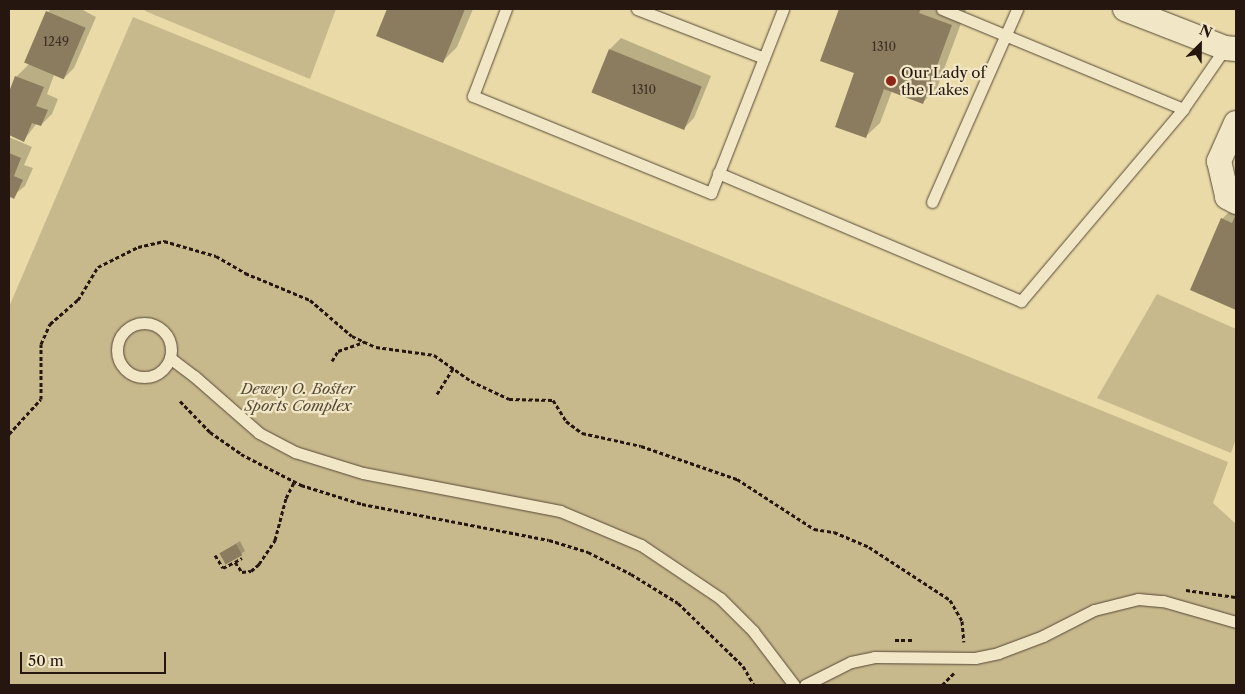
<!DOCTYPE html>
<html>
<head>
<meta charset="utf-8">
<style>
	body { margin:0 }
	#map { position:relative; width:1245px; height:694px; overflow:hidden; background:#e9daa7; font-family:"Libre Caslon Text",serif }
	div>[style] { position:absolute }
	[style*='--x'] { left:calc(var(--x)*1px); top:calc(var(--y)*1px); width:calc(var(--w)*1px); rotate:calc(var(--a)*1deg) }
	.green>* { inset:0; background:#c8b98d }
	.shadow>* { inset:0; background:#0003 }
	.building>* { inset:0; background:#8b7c5f; transform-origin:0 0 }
	.path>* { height:3px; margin-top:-1.5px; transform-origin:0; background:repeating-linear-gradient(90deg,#251710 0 4px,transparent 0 6.5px) }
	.roads { filter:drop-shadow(0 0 1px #564836) drop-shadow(0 0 1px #564836) }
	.lane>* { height:11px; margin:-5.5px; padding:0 5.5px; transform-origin:5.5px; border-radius:5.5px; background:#f1e7c6 }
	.lane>.ring { margin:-5.5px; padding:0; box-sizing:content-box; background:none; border:11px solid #f1e7c6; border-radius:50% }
	.street>* { height:24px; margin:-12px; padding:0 12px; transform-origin:12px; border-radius:12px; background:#f1e7c6 }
	.dots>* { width:14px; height:14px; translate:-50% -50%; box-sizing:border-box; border:2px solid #f1e7c6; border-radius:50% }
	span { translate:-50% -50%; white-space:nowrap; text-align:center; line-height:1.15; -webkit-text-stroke:4.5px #f1e7c6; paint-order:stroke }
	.number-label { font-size:12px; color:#3e3024 }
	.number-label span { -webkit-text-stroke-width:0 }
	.poi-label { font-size:15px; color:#251710 }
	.left { translate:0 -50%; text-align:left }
	.park-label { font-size:15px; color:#564836; font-style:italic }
	.frame { position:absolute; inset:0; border:10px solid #251710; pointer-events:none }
	.north { position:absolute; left:1175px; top:20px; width:50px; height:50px; -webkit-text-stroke:4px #f1e7c6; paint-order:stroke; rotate:23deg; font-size:14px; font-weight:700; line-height:20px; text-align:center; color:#251710 }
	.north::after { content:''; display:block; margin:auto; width:18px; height:22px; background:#251710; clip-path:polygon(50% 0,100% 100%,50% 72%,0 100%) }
	.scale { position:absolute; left:20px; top:652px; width:146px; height:22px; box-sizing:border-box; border:2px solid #251710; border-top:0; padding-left:6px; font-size:15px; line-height:18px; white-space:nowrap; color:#251710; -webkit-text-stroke:4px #f1e7c6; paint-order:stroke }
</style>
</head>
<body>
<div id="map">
	<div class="green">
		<div style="clip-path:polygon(146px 9px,336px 9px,310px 79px,145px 11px)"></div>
		<div style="clip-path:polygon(133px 17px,1228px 462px,1213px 503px,1236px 524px,1236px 685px,9px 685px,9px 307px)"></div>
		<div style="clip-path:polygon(1157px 294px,1236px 329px,1236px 439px,1231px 453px,1097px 398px)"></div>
	</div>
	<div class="shadow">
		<div style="clip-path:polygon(50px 9px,81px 9px,96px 17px,74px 68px,63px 79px,54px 75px,47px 94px,58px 99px,52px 114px,41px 125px,37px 123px,24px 140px,9px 134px,9px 95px,17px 76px,29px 64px,25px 62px)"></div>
		<div style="clip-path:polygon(388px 9px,473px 9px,457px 47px,442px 62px,377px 35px)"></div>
		<div style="clip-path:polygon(840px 9px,966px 10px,937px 88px,923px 102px,892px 91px,880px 123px,865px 137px,856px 72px,821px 60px)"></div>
		<div style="clip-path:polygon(621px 38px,711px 76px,694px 118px,683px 129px,610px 49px)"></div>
		<div style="clip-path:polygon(9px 137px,32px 147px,24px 165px,33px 168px,25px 186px,9px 199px)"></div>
		<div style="clip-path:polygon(1233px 208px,1236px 209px,1236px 309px,1191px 289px,1222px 219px)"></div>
		<div style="clip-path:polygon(240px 541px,245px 551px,241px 554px,221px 553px)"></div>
	</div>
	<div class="building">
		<div style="clip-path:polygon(387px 9px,465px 9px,443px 63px,376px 36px)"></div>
		<div style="clip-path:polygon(839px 9px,921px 9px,919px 13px,952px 25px,923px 104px,884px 89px,866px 138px,835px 127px,854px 73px,820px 61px)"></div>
		<div style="left:46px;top:11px;width:43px;height:56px;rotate:23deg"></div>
		<div style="left:609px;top:49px;width:100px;height:47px;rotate:22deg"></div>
		<div style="clip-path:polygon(15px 76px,44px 87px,36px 106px,48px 110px,41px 126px,32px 123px,24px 142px,9px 135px,9px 92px)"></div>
		<div style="clip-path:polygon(9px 153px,21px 158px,14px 176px,23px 180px,14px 199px,9px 196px)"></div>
		<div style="clip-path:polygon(1236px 214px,1236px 310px,1190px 290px,1221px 218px,1232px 223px)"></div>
		<div style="left:236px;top:544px;width:13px;height:19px;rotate:61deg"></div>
	</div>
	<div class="path">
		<div style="--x:332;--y:361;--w:12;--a:-59"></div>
		<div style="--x:338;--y:351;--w:28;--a:-19"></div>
		<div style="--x:437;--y:394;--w:31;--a:-58"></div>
		<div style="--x:180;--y:401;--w:43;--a:45.9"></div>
		<div style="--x:210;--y:432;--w:38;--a:35"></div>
		<div style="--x:241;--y:454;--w:68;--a:27.3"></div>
		<div style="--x:301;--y:485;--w:64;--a:17.3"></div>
		<div style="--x:362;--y:504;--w:190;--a:10.9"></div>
		<div style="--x:549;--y:540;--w:41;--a:17.1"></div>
		<div style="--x:588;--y:552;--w:48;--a:27.1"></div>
		<div style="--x:631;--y:574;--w:55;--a:31.7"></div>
		<div style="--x:678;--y:603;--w:91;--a:44.1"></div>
		<div style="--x:743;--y:666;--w:22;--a:60"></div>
		<div style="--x:9;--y:434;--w:47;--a:-47.6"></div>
		<div style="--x:41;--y:399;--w:55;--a:-90"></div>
		<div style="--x:41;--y:344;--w:22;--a:-66"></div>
		<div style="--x:50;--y:324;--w:37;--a:-41"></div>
		<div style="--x:78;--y:300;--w:39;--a:-59"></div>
		<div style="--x:98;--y:267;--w:45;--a:-26.6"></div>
		<div style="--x:138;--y:247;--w:27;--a:-13"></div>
		<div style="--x:164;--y:241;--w:54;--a:16.1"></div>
		<div style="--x:216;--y:256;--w:34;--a:30"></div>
		<div style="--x:245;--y:273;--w:70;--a:22.6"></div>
		<div style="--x:310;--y:300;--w:55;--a:40.6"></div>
		<div style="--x:352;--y:336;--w:26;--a:25"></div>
		<div style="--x:376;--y:347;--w:59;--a:7.9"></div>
		<div style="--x:434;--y:355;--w:45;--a:35.1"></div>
		<div style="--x:471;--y:381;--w:42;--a:25.3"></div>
		<div style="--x:509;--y:399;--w:44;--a:1.3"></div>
		<div style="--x:553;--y:400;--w:25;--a:58"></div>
		<div style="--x:566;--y:421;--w:20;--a:37"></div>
		<div style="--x:582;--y:433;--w:60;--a:12.4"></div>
		<div style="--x:641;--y:446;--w:102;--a:19"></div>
		<div style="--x:737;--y:479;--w:92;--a:33"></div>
		<div style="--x:814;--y:529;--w:20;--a:9"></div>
		<div style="--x:834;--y:532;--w:38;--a:23"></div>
		<div style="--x:869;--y:547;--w:97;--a:33.2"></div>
		<div style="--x:950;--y:600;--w:24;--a:60"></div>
		<div style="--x:962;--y:621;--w:21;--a:85"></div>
		<div style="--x:215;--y:555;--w:15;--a:58"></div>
		<div style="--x:223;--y:568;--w:13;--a:-27"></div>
		<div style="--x:235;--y:562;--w:12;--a:55"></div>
		<div style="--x:242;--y:572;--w:9;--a:-6"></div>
		<div style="--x:251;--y:571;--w:11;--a:-41"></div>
		<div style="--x:259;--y:564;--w:29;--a:-56"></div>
		<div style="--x:275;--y:540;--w:43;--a:-75.3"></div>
		<div style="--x:286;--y:498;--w:18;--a:-63"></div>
		<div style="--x:235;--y:562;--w:8;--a:-30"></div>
		<div style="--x:1186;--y:590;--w:50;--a:8"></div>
		<div style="--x:895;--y:640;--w:19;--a:0"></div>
		<div style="--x:942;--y:685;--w:17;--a:-45"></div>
	</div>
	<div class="roads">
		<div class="lane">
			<div style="--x:506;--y:9;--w:93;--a:110.8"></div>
			<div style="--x:473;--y:96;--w:257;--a:22.2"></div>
			<div style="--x:711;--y:193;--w:198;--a:-68.6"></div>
			<div style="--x:637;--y:9;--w:136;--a:21.1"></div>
			<div style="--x:942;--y:9;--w:261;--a:22.5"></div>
			<div style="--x:718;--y:173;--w:329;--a:22.9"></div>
			<div style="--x:1021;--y:301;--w:251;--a:-49.8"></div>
			<div style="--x:1183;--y:109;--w:74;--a:-55.5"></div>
			<div style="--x:932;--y:202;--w:211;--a:-66.2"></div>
			<div class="ring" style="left:117px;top:323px;width:43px;height:43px"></div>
			<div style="--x:170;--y:358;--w:30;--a:37"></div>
			<div style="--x:194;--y:376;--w:86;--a:41.2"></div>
			<div style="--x:259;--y:433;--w:41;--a:27.8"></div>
			<div style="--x:295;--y:452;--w:71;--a:17.2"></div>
			<div style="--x:363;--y:473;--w:201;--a:10.9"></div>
			<div style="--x:560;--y:511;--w:88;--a:22.8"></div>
			<div style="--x:641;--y:545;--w:95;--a:33.9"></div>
			<div style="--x:720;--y:598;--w:47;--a:45"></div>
			<div style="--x:753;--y:631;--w:68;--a:52.8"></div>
			<div style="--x:805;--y:685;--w:51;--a:-26.6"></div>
			<div style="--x:851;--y:662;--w:24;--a:-12"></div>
			<div style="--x:874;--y:657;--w:101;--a:0.6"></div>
			<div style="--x:975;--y:658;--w:24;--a:-12"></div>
			<div style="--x:998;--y:653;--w:48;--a:-20.7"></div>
			<div style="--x:1043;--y:636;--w:57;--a:-27"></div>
			<div style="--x:1094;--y:610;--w:45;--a:-14"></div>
			<div style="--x:1138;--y:599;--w:25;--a:5"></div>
			<div style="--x:1163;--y:601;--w:76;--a:16"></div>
		</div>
		<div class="street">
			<div style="--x:1125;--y:9;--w:107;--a:21.3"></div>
			<div style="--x:1225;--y:48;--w:11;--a:5"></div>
			<div style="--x:1236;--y:123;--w:42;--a:114.1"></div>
			<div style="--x:1219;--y:161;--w:37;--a:77"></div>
			<div style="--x:1227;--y:197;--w:10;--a:29"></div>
		</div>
	</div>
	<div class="dots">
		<div style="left:891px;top:81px;background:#8f2418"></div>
	</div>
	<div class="number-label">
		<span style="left:56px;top:42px">1249</span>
		<span style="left:884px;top:47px">1310</span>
		<span style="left:644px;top:90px">1310</span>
	</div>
	<div class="poi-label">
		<span class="left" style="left:901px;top:81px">Our Lady of<br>the Lakes</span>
	</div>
	<div class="park-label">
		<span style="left:298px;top:397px">Dewey O. Boster<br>Sports Complex</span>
	</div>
	<div class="frame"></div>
	<div class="north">N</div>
	<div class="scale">50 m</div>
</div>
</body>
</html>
